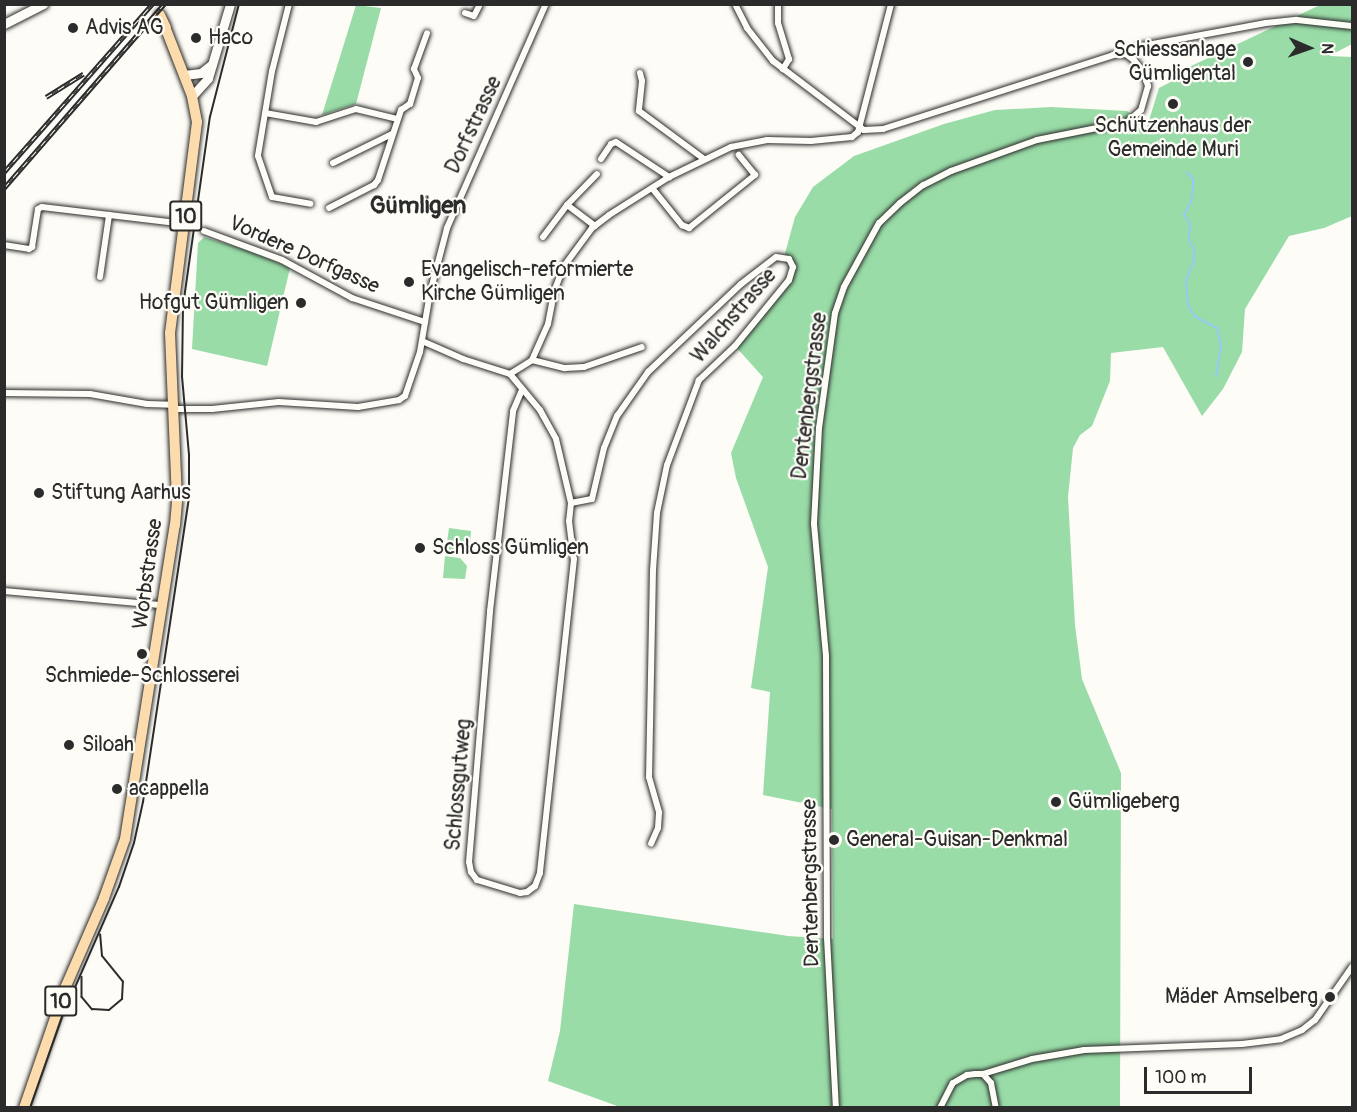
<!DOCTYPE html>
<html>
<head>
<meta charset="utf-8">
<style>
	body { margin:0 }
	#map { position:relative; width:1357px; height:1112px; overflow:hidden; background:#fdfcf7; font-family:Pangolin,sans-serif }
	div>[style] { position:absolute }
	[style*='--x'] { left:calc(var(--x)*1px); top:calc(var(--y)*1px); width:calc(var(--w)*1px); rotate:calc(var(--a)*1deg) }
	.green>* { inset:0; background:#99dca7 }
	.stream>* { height:2px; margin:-1px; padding:0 1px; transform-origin:1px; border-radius:1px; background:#94cbf3 }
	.roads { filter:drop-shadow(0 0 2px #2b2b2b) drop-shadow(0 0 2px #2b2b2b) }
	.street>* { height:6px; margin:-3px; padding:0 3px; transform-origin:3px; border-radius:3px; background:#fdfcf7 }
	.secondary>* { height:9px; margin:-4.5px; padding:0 4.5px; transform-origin:4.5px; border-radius:4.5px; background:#fdfcf7 }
	.primary>* { height:10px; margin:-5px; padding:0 5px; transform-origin:5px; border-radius:5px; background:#fcdcac }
	.tram>* { height:1.5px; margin:-0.75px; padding:0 0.75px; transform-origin:0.75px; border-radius:0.75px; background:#2b2b2b }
	.rail>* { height:4.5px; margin-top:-2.25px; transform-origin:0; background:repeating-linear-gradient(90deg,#fdfcf7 0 7px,#2b2b2b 0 14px); box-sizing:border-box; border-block:2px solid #2b2b2b }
	.dots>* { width:16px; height:16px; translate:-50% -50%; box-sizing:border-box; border:3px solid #fdfcf7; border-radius:50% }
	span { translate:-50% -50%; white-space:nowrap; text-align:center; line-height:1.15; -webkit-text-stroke:4.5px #fdfcf7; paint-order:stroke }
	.shield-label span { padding:2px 4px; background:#fdfcf7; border:2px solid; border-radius:4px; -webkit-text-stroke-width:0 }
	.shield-label { font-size:20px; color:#2b2b2b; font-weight:700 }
	.poi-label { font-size:21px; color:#2b2b2b }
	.left { translate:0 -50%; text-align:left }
	.right { translate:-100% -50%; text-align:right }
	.street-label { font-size:21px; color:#2b2b2b }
	.quarter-label { font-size:24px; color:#2b2b2b; font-weight:700 }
	.frame { position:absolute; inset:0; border:6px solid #2b2b2b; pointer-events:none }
	.north { position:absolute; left:1279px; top:18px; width:60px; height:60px; -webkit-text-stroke:4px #fdfcf7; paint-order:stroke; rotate:92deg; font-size:16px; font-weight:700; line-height:24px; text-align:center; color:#2b2b2b }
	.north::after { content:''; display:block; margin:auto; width:21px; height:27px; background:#2b2b2b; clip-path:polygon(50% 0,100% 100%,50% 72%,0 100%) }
	.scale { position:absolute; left:1144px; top:1067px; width:108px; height:27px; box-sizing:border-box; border:3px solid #2b2b2b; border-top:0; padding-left:8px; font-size:18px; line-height:21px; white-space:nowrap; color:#2b2b2b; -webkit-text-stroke:4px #fdfcf7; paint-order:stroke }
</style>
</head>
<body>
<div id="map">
	<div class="green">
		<div style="clip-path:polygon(356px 5px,381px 8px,356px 104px,322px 115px)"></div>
		<div style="clip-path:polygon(1320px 5px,1352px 5px,1352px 44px,1329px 56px,1352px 57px,1352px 216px,1324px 228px,1289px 236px,1245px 309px,1242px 352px,1223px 389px,1202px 416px,1163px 347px,1111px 353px,1110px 381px,1092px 426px,1080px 435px,1073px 448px,1068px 497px,1075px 625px,1082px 679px,1121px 773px,1120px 1107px,620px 1107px,548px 1081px,560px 1031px,574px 904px,788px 936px,833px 939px,832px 809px,763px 795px,770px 692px,751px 688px,768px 567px,736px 478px,731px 453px,763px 377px,735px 346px,793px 271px,784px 257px,795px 217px,813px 187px,854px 156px,944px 124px,995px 110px,1051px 107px,1127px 111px,1143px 122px,1146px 130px,1159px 88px,1188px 73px,1187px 68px)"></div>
		<div style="clip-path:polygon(204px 237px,253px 252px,290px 268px,267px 366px,192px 349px,198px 243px)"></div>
		<div style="clip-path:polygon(449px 528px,471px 531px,470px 544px,461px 551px,446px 550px)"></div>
		<div style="clip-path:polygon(445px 556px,460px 558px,467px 566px,465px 579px,443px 578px)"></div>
	</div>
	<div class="stream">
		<div style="--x:1187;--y:172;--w:9;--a:49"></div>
		<div style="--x:1193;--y:179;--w:8;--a:90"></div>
		<div style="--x:1193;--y:187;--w:15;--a:98"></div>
		<div style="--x:1191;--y:202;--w:14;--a:120"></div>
		<div style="--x:1184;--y:214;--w:13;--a:61"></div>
		<div style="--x:1190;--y:225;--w:15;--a:94"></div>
		<div style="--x:1189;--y:240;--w:10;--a:61"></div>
		<div style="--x:1194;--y:249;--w:11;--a:90"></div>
		<div style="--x:1194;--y:260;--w:22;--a:111"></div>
		<div style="--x:1186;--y:281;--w:23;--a:85"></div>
		<div style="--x:1188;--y:304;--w:13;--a:63"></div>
		<div style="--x:1194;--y:316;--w:26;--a:28"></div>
		<div style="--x:1217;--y:328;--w:18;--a:77"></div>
		<div style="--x:1221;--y:346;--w:30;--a:99"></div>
	</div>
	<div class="roads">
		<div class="street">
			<div style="--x:289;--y:4;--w:69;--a:104.2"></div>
			<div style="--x:272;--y:71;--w:86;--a:99.4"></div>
			<div style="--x:258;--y:156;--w:43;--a:71.1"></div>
			<div style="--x:272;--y:197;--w:39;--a:10"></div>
			<div style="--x:735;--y:4;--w:27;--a:63"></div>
			<div style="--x:747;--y:28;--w:42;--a:51.8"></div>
			<div style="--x:773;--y:61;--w:114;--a:37.2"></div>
			<div style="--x:864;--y:130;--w:19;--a:-3"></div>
			<div style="--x:883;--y:129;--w:242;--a:-17.8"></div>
			<div style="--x:1113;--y:55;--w:13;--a:-4"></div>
			<div style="--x:1126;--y:54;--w:10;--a:37"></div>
			<div style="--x:1134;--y:60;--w:16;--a:52"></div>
			<div style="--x:1144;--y:73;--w:14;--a:73"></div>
			<div style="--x:1148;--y:86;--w:25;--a:106"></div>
			<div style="--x:1141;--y:110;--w:18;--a:139"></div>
			<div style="--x:1127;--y:122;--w:92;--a:168.7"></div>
			<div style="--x:1037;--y:140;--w:91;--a:160.2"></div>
			<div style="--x:951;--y:171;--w:31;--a:153"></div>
			<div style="--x:923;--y:185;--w:29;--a:142"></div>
			<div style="--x:900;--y:203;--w:29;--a:136"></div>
			<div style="--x:879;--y:223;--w:73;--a:118.7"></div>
			<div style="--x:844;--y:287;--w:28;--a:109"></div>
			<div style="--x:835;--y:313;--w:116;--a:97.9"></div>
			<div style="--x:819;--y:428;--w:96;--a:93"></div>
			<div style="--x:814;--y:524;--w:133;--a:84.8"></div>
			<div style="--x:826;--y:656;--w:282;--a:89.8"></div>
			<div style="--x:827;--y:938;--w:170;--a:87"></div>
			<div style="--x:778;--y:4;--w:19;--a:90"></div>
			<div style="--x:778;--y:23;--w:38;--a:73"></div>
			<div style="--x:789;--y:59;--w:12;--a:121"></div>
			<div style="--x:465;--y:13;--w:9;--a:18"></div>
			<div style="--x:474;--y:16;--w:13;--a:-63"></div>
			<div style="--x:1126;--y:54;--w:18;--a:-27"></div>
			<div style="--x:1142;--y:46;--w:126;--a:-10.5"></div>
			<div style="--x:1266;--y:23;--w:31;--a:-6"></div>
			<div style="--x:1297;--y:20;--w:55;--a:6.2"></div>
			<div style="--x:640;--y:73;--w:8;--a:76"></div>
			<div style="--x:642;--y:81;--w:30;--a:96"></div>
			<div style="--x:639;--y:111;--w:81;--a:36.4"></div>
			<div style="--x:265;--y:113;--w:52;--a:10"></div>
			<div style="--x:316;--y:122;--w:42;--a:-18"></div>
			<div style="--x:356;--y:109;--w:42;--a:13.7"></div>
			<div style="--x:601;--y:159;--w:18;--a:-56"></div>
			<div style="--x:611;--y:144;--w:5;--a:-22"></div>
			<div style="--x:616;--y:142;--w:64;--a:33.4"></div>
			<div style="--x:333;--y:163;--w:66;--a:-26.2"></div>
			<div style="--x:652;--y:188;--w:48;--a:51"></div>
			<div style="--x:682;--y:225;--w:8;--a:23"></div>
			<div style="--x:689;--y:228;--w:85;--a:-38.8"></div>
			<div style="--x:755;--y:175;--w:26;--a:-129"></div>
			<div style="--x:329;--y:208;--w:51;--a:-27.1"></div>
			<div style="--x:374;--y:185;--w:6;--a:-51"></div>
			<div style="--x:378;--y:180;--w:74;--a:-71.8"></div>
			<div style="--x:401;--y:110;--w:11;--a:-34"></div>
			<div style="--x:410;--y:104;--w:27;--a:-73"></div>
			<div style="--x:418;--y:78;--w:10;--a:-114"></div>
			<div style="--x:414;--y:69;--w:38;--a:-70"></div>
			<div style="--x:595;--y:226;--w:35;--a:-143"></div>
			<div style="--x:567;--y:205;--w:43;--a:-45.9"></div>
			<div style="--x:204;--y:231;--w:83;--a:20.4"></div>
			<div style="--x:282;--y:260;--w:80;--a:28.5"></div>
			<div style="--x:352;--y:298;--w:77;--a:18.2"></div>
			<div style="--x:543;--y:237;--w:40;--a:-53"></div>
			<div style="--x:4;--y:245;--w:25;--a:9"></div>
			<div style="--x:29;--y:249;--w:4;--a:-34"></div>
			<div style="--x:32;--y:247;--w:38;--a:-81"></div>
			<div style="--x:38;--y:209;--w:4;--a:-27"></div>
			<div style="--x:42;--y:207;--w:144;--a:6.8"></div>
			<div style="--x:100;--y:277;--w:63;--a:-81.7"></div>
			<div style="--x:422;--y:341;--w:45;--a:23.7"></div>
			<div style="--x:463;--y:359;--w:49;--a:17.7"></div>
			<div style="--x:532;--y:360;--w:39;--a:-66"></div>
			<div style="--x:548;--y:324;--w:36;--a:-79"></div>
			<div style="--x:555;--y:289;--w:25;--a:-69"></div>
			<div style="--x:564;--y:266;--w:47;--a:-53.6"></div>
			<div style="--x:592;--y:228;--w:21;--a:-37"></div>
			<div style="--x:609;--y:215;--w:71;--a:-32.3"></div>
			<div style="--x:669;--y:177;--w:69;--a:-25.8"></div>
			<div style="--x:731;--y:147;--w:37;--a:-11"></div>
			<div style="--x:767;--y:140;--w:44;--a:1.3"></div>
			<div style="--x:811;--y:141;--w:41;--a:-5.6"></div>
			<div style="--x:852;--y:137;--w:8;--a:-40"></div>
			<div style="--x:858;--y:132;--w:132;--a:-75.5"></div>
			<div style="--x:510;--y:374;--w:47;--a:50.2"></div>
			<div style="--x:540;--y:410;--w:33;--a:61"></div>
			<div style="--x:556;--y:439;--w:66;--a:76.8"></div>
			<div style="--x:571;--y:503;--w:18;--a:96"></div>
			<div style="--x:569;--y:521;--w:38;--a:83"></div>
			<div style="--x:574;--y:559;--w:316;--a:96.2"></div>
			<div style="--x:540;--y:873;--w:14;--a:111"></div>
			<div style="--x:535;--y:886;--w:10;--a:143"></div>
			<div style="--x:527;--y:892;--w:7;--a:172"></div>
			<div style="--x:520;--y:893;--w:45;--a:-163.2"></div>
			<div style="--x:477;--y:880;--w:10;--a:-127"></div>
			<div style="--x:471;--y:872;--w:10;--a:-101"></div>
			<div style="--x:469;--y:862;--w:252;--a:-85.2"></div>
			<div style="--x:490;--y:611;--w:201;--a:-83.4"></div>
			<div style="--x:513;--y:411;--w:23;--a:-67"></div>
			<div style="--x:510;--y:374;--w:26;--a:-32"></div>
			<div style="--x:532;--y:360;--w:34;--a:14"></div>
			<div style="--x:565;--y:368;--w:19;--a:-3"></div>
			<div style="--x:584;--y:367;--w:61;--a:-19"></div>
			<div style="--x:4;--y:393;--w:86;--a:0.7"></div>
			<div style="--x:90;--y:394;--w:58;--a:10"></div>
			<div style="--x:147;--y:404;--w:25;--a:2"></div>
			<div style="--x:172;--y:409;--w:40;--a:0"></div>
			<div style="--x:212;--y:409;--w:67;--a:-6"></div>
			<div style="--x:279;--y:402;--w:79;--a:3.6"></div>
			<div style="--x:358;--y:407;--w:42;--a:-9.7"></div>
			<div style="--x:399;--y:400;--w:7;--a:-34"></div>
			<div style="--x:405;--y:396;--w:46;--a:-71.2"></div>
			<div style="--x:420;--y:352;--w:60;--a:-80.4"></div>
			<div style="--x:430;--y:293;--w:67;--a:-75.3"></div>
			<div style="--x:447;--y:228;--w:245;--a:-66.2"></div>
			<div style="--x:571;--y:503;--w:21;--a:-11"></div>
			<div style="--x:592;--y:499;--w:52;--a:-76.8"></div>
			<div style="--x:604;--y:448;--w:35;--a:-68"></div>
			<div style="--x:617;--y:416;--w:54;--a:-54.8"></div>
			<div style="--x:648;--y:372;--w:128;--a:-43.4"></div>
			<div style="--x:741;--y:284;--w:44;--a:-37.6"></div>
			<div style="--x:776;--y:257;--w:13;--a:9"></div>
			<div style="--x:789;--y:259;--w:9;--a:63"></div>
			<div style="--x:793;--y:267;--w:14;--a:107"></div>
			<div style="--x:789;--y:280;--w:85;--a:129.3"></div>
			<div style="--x:735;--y:346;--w:50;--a:136.6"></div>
			<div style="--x:699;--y:380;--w:91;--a:110.6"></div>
			<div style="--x:667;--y:465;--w:49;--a:101.8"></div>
			<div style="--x:657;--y:513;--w:57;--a:94"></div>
			<div style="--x:653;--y:570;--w:207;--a:91.1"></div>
			<div style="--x:649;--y:777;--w:37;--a:74"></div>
			<div style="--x:659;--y:813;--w:15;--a:94"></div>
			<div style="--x:658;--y:828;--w:17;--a:114"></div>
			<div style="--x:4;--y:591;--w:159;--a:5.1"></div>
			<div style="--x:983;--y:1074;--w:51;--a:-17"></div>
			<div style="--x:1032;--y:1059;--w:53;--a:-9.8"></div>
			<div style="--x:1084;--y:1050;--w:158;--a:-2.2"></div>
			<div style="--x:1242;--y:1044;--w:39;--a:-7"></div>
			<div style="--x:1281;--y:1039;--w:23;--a:-23"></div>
			<div style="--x:1302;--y:1030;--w:16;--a:-38"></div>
			<div style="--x:1315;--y:1020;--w:65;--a:-55.1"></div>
			<div style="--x:940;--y:1108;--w:28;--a:-63"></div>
			<div style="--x:953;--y:1083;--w:16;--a:-30"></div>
			<div style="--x:967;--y:1075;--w:8;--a:-7"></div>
			<div style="--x:975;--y:1074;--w:8;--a:0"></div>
			<div style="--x:983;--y:1074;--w:12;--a:48"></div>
			<div style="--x:991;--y:1083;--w:25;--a:79"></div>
		</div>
		<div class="secondary">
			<div style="--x:4;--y:24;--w:44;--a:-27.1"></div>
			<div style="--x:184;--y:75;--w:17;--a:-7"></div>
			<div style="--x:201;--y:73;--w:14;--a:-39"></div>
			<div style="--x:192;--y:96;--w:24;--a:-48"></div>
			<div style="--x:208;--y:78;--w:77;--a:-73.4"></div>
		</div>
		<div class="primary">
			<div style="--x:160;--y:15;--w:14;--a:65"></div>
			<div style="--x:24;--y:1108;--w:129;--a:-71"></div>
			<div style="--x:66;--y:986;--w:96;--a:-66.6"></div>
			<div style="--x:104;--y:898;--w:63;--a:-70.4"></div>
			<div style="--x:125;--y:839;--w:318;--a:-81"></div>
			<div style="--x:175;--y:525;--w:25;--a:-85"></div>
			<div style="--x:177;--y:500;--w:167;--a:-92.4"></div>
			<div style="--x:170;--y:333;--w:213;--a:-82.7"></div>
			<div style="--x:197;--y:122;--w:26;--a:-101"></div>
			<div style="--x:192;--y:96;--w:69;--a:-111.3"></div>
		</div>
	</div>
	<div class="tram">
		<div style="--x:82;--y:977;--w:20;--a:90"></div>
		<div style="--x:82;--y:997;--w:16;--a:50"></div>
		<div style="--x:92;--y:1009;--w:17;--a:3"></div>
		<div style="--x:109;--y:1010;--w:17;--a:-40"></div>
		<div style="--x:122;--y:999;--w:17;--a:-87"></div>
		<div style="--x:123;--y:982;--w:33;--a:-129"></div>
		<div style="--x:102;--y:956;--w:21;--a:-95"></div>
		<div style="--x:30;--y:1108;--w:99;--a:-70.5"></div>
		<div style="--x:63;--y:1015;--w:140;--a:-66.4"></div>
		<div style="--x:119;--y:887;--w:46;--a:-71.2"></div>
		<div style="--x:134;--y:843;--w:42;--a:-77.6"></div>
		<div style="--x:143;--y:802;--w:308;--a:-81.4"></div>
		<div style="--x:189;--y:497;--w:42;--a:-90"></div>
		<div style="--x:189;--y:455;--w:78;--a:-95.1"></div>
		<div style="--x:182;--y:377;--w:71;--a:-89.2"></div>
		<div style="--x:183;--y:306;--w:191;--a:-81.9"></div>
		<div style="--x:210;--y:117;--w:117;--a:-75.6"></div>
	</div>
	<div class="rail">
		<div style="--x:46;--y:97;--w:44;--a:-31.9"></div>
		<div style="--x:4;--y:172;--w:224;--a:-48.6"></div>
		<div style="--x:4;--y:188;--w:244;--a:-49"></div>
	</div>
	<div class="dots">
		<div style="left:73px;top:28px;background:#2b2b2b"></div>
		<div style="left:196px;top:38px;background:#2b2b2b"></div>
		<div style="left:1248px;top:62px;background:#2b2b2b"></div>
		<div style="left:1173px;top:104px;background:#2b2b2b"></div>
		<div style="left:409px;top:282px;background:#2b2b2b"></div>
		<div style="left:301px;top:303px;background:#2b2b2b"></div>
		<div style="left:39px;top:493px;background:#2b2b2b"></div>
		<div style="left:420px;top:548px;background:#2b2b2b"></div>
		<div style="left:142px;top:654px;background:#2b2b2b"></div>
		<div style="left:69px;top:745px;background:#2b2b2b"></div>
		<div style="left:117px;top:789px;background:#2b2b2b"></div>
		<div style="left:1056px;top:802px;background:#2b2b2b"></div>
		<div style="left:834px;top:840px;background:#2b2b2b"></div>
		<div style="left:1330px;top:997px;background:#2b2b2b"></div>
	</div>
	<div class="shield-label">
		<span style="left:186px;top:216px">10</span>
		<span style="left:61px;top:1001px">10</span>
	</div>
	<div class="poi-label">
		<span class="left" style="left:85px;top:28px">Advis AG</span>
		<span class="left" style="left:208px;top:38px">Haco</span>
		<span class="right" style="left:1236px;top:62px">Schiessanlage<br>Gümligental</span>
		<span style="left:1173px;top:138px">Schützenhaus der<br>Gemeinde Muri</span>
		<span class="left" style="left:421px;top:282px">Evangelisch-reformierte<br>Kirche Gümligen</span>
		<span class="right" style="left:289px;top:303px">Hofgut Gümligen</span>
		<span class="left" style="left:51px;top:493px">Stiftung Aarhus</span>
		<span class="left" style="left:432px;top:548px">Schloss Gümligen</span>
		<span style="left:142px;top:676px">Schmiede-Schlosserei</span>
		<span class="left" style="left:82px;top:745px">Siloah</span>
		<span class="left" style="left:129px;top:789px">acappella</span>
		<span class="left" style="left:1068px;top:802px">Gümligeberg</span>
		<span class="left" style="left:846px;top:840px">General-Guisan-Denkmal</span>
		<span class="right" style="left:1318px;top:997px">Mäder Amselberg</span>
	</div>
	<div class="street-label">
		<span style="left:474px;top:125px;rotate:-65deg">Dorfstrasse</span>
		<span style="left:304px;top:255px;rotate:24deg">Vordere Dorfgasse</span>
		<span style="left:734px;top:316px;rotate:-49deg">Walchstrasse</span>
		<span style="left:810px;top:396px;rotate:-83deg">Dentenbergstrasse</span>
		<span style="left:148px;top:574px;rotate:-82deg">Worbstrasse</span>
		<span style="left:459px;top:785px;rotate:-85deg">Schlossgutweg</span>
		<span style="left:811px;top:883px;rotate:-91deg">Dentenbergstrasse</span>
	</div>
	<div class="quarter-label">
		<span style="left:418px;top:206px">Gümligen</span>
	</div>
	<div class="frame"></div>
	<div class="north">N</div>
	<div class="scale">100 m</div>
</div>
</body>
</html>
